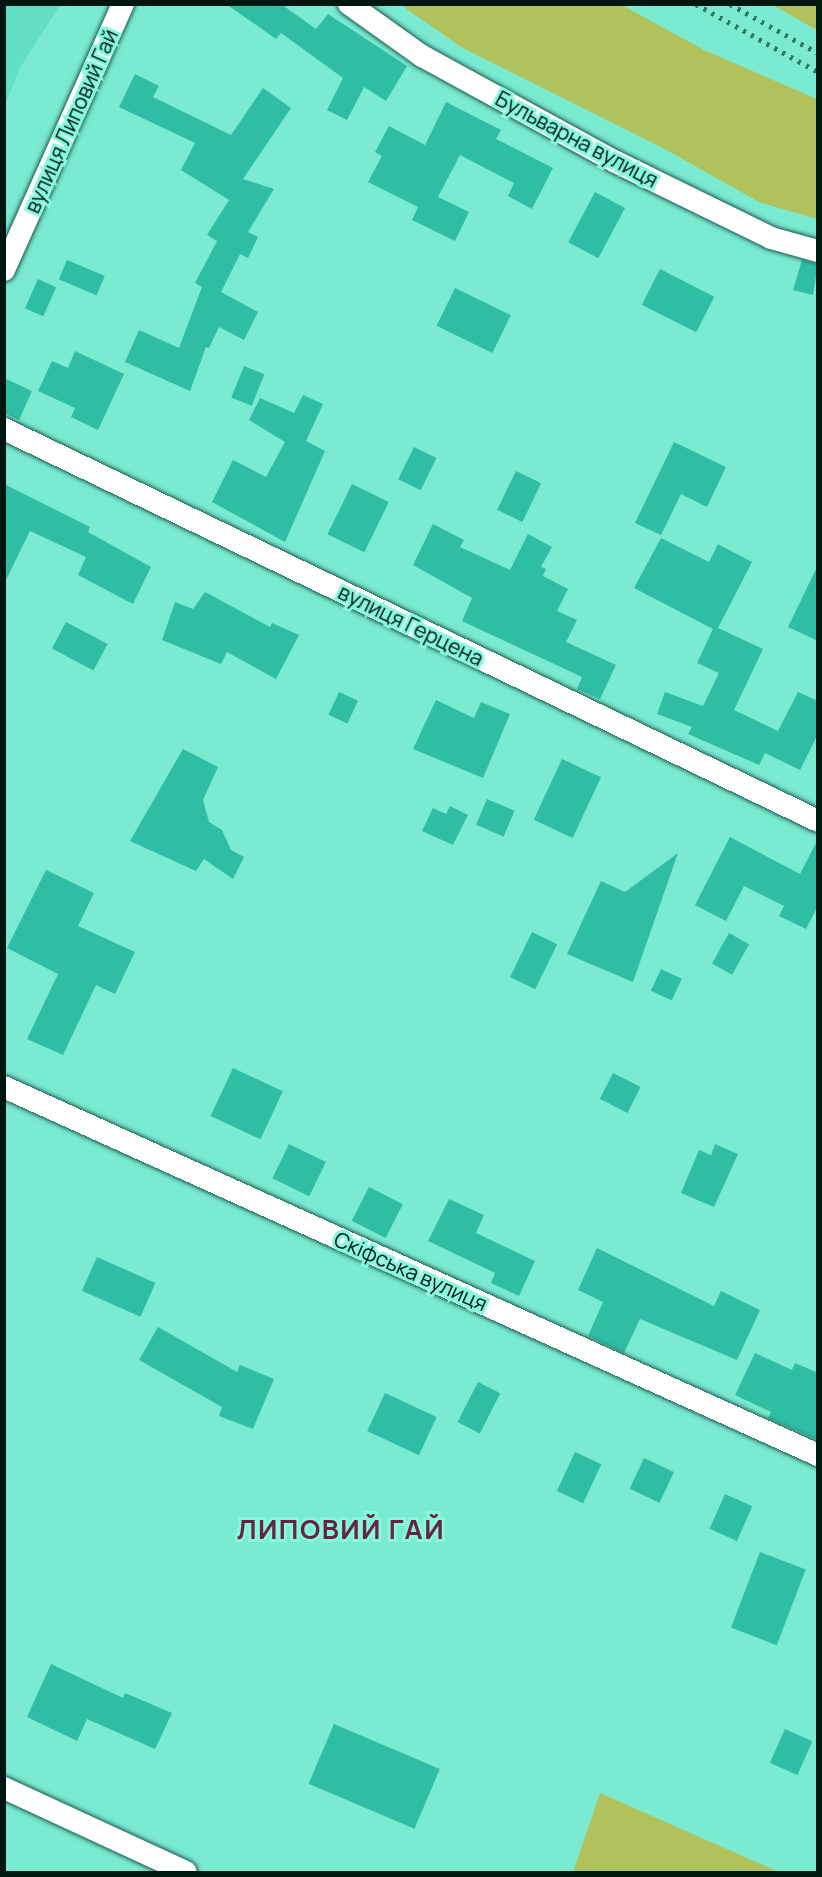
<!DOCTYPE html>
<html>
<head>
<meta charset="utf-8">
<style>
	body { margin:0 }
	#map { position:relative; width:822px; height:1877px; overflow:hidden; background:#7aead1; font-family:Manrope,sans-serif }
	div>[style] { position:absolute }
	[style*='--x'] { left:calc(var(--x)*1px); top:calc(var(--y)*1px); width:calc(var(--w)*1px); rotate:calc(var(--a)*1deg) }
	.built>* { inset:0; background:#62dfc4 }
	.green>* { inset:0; background:#b1c25d }
	.building>* { inset:0; background:#2fbea4; transform-origin:0 0 }
	.roads { filter:drop-shadow(0 0 2px #1c5a4d) drop-shadow(0 0 2px #1c5a4d) }
	.minor>* { height:22px; margin:-11px; padding:0 11px; transform-origin:11px; border-radius:11px; background:#fff }
	.rail>* { height:4.5px; margin-top:-2.25px; transform-origin:0; background:repeating-linear-gradient(90deg,#367466 0 3px,transparent 0 9px) }
	span { translate:-50% -50%; white-space:nowrap; text-align:center; line-height:1.15; -webkit-text-stroke:6px #87f7de; paint-order:stroke }
	.street-label { font-size:21px; color:#001611 }
	.district-label { font-size:27px; color:#66243f; font-weight:700; letter-spacing:1.5px }
	.frame { position:absolute; inset:0; border:6px solid #001611; pointer-events:none }
</style>
</head>
<body>
<div id="map">
	<div class="built">
		<div style="clip-path:polygon(5px 4px,60px 5px,20px 68px,5px 105px)"></div>
	</div>
	<div class="green">
		<div style="clip-path:polygon(401px 5px,622px 5px,704px 50px,817px 99px,817px 219px,759px 202px,663px 148px,461px 47px)"></div>
		<div style="clip-path:polygon(773px 5px,817px 5px,817px 30px,813px 28px)"></div>
		<div style="clip-path:polygon(600px 1793px,779px 1872px,573px 1872px)"></div>
	</div>
	<div class="building">
		<div style="clip-path:polygon(226px 4px,281px 4px,316px 29px,328px 14px,407px 66px,386px 101px,364px 87px,347px 120px,327px 110px,343px 78px,281px 33px,276px 39px)"></div>
		<div style="clip-path:polygon(135px 74px,159px 86px,153px 97px,231px 135px,263px 88px,291px 108px,243px 179px,274px 189px,248px 232px,258px 237px,248px 258px,240px 254px,221px 292px,258px 312px,244px 340px,219px 327px,209px 348px,206px 347px,190px 391px,125px 362px,139px 330px,179px 348px,202px 287px,195px 283px,217px 241px,207px 235px,229px 200px,181px 170px,195px 143px,119px 107px)"></div>
		<div style="clip-path:polygon(446px 102px,501px 130px,496px 139px,553px 168px,532px 209px,508px 196px,514px 183px,460px 155px,438px 197px,469px 212px,455px 241px,412px 220px,418px 207px,368px 182px,382px 156px,375px 152px,389px 126px,425px 145px)"></div>
		<div style="left:595px;top:192px;width:34px;height:57px;rotate:28deg"></div>
		<div style="left:67px;top:260px;width:41px;height:21px;rotate:23deg"></div>
		<div style="clip-path:polygon(802px 260px,818px 264px,813px 295px,793px 290px)"></div>
		<div style="left:660px;top:269px;width:61px;height:40px;rotate:27deg"></div>
		<div style="left:38px;top:279px;width:20px;height:32px;rotate:24deg"></div>
		<div style="left:455px;top:288px;width:62px;height:42px;rotate:26deg"></div>
		<div style="clip-path:polygon(75px 351px,124px 374px,98px 430px,71px 417px,75px 408px,38px 391px,52px 361px,68px 368px)"></div>
		<div style="left:244px;top:366px;width:22px;height:34px;rotate:22deg"></div>
		<div style="clip-path:polygon(4px 378px,32px 391px,19px 420px,4px 413px)"></div>
		<div style="clip-path:polygon(303px 395px,323px 404px,306px 441px,325px 451px,285px 542px,212px 502px,233px 460px,266px 477px,285px 442px,249px 420px,260px 398px,294px 413px)"></div>
		<div style="clip-path:polygon(674px 442px,726px 467px,707px 507px,681px 494px,661px 535px,635px 523px)"></div>
		<div style="left:414px;top:447px;width:25px;height:36px;rotate:26deg"></div>
		<div style="left:516px;top:471px;width:28px;height:43px;rotate:26deg"></div>
		<div style="clip-path:polygon(4px 484px,90px 527px,88px 532px,151px 567px,133px 604px,78px 575px,86px 557px,30px 531px,4px 584px)"></div>
		<div style="left:352px;top:484px;width:41px;height:56px;rotate:26deg"></div>
		<div style="clip-path:polygon(433px 524px,464px 540px,460px 547px,510px 570px,528px 534px,552px 547px,541px 567px,546px 569px,543px 576px,568px 589px,557px 611px,577px 620px,566px 642px,616px 665px,600px 699px,577px 689px,582px 677px,462px 621px,472px 598px,413px 565px)"></div>
		<div style="clip-path:polygon(661px 538px,709px 562px,718px 544px,752px 562px,718px 628px,763px 649px,734px 710px,778px 731px,798px 692px,818px 701px,818px 734px,800px 770px,765px 753px,759px 765px,688px 734px,692px 727px,657px 714px,665px 692px,703px 706px,719px 673px,697px 663px,713px 629px,634px 588px)"></div>
		<div style="clip-path:polygon(818px 565px,818px 641px,788px 627px)"></div>
		<div style="clip-path:polygon(205px 592px,270px 627px,272px 623px,299px 635px,276px 679px,227px 652px,221px 664px,162px 640px,175px 602px,193px 609px)"></div>
		<div style="left:66px;top:622px;width:47px;height:30px;rotate:28deg"></div>
		<div style="left:339px;top:692px;width:21px;height:25px;rotate:25deg"></div>
		<div style="clip-path:polygon(436px 700px,474px 718px,481px 702px,510px 714px,483px 778px,413px 749px)"></div>
		<div style="clip-path:polygon(183px 749px,218px 767px,203px 800px,209px 822px,222px 830px,231px 850px,244px 857px,233px 879px,204px 859px,196px 871px,130px 841px)"></div>
		<div style="left:562px;top:759px;width:43px;height:67px;rotate:25deg"></div>
		<div style="left:487px;top:799px;width:30px;height:28px;rotate:23deg"></div>
		<div style="clip-path:polygon(450px 806px,468px 815px,453px 845px,422px 831px,433px 808px,446px 814px)"></div>
		<div style="clip-path:polygon(730px 837px,800px 874px,818px 839px,818px 906px,806px 929px,779px 916px,784px 906px,744px 886px,726px 921px,695px 905px)"></div>
		<div style="clip-path:polygon(678px 853px,633px 982px,567px 954px,601px 881px,625px 892px)"></div>
		<div style="clip-path:polygon(46px 870px,94px 893px,78px 926px,135px 952px,115px 994px,96px 985px,63px 1055px,27px 1039px,58px 974px,7px 948px)"></div>
		<div style="left:532px;top:932px;width:28px;height:50px;rotate:26deg"></div>
		<div style="left:729px;top:933px;width:23px;height:35px;rotate:29deg"></div>
		<div style="left:661px;top:969px;width:23px;height:24px;rotate:25deg"></div>
		<div style="left:233px;top:1068px;width:55px;height:53px;rotate:25deg"></div>
		<div style="left:613px;top:1073px;width:31px;height:29px;rotate:27deg"></div>
		<div style="left:289px;top:1144px;width:41px;height:38px;rotate:26deg"></div>
		<div style="clip-path:polygon(715px 1144px,738px 1154px,714px 1207px,681px 1193px,699px 1150px,711px 1155px)"></div>
		<div style="left:369px;top:1187px;width:38px;height:38px;rotate:27deg"></div>
		<div style="clip-path:polygon(449px 1199px,484px 1215px,476px 1233px,535px 1261px,519px 1296px,491px 1283px,495px 1273px,428px 1241px)"></div>
		<div style="clip-path:polygon(597px 1248px,714px 1306px,721px 1291px,760px 1310px,737px 1360px,640px 1319px,624px 1353px,588px 1336px,603px 1302px,578px 1290px)"></div>
		<div style="left:97px;top:1257px;width:64px;height:37px;rotate:24deg"></div>
		<div style="clip-path:polygon(158px 1327px,237px 1372px,240px 1365px,274px 1379px,253px 1429px,219px 1416px,222px 1407px,139px 1360px)"></div>
		<div style="clip-path:polygon(755px 1353px,792px 1370px,795px 1363px,818px 1373px,818px 1440px,768px 1418px,771px 1412px,735px 1395px)"></div>
		<div style="left:478px;top:1382px;width:25px;height:45px;rotate:27deg"></div>
		<div style="left:385px;top:1393px;width:57px;height:42px;rotate:25deg"></div>
		<div style="left:575px;top:1452px;width:29px;height:43px;rotate:25deg"></div>
		<div style="left:644px;top:1458px;width:33px;height:34px;rotate:25deg"></div>
		<div style="left:725px;top:1494px;width:30px;height:38px;rotate:24deg"></div>
		<div style="left:760px;top:1552px;width:49px;height:81px;rotate:21deg"></div>
		<div style="clip-path:polygon(51px 1664px,123px 1698px,125px 1693px,172px 1713px,155px 1749px,87px 1719px,77px 1741px,27px 1717px)"></div>
		<div style="left:334px;top:1724px;width:115px;height:65px;rotate:23deg"></div>
		<div style="left:785px;top:1729px;width:30px;height:37px;rotate:24deg"></div>
	</div>
	<div class="roads">
		<div class="minor">
			<div style="--x:349;--y:4;--w:90;--a:35.5"></div>
			<div style="--x:422;--y:56;--w:219;--a:28.7"></div>
			<div style="--x:614;--y:161;--w:175;--a:26.1"></div>
			<div style="--x:771;--y:238;--w:49;--a:15.5"></div>
			<div style="--x:4;--y:270;--w:291;--a:-65.9"></div>
			<div style="--x:4;--y:429;--w:903;--a:25.71"></div>
			<div style="--x:4;--y:1087;--w:893;--a:24.33"></div>
			<div style="--x:4;--y:1788;--w:200;--a:24.8"></div>
		</div>
	</div>
	<div class="rail">
		<div style="--x:696;--y:4;--w:140;--a:29.1"></div>
		<div style="--x:730;--y:4;--w:101;--a:29.1"></div>
	</div>
	<div class="street-label">
		<span style="left:71px;top:121px;rotate:-66deg">вулиця Липовий Гай</span>
		<span style="left:577px;top:139px;rotate:28deg">Бульварна вулиця</span>
		<span style="left:411px;top:625px;rotate:26deg">вулиця Герцена</span>
		<span style="left:411px;top:1271px;rotate:24deg">Скіфська вулиця</span>
	</div>
	<div class="district-label">
		<span style="left:341px;top:1529px">ЛИПОВИЙ ГАЙ</span>
	</div>
	<div class="frame"></div>
</div>
</body>
</html>
